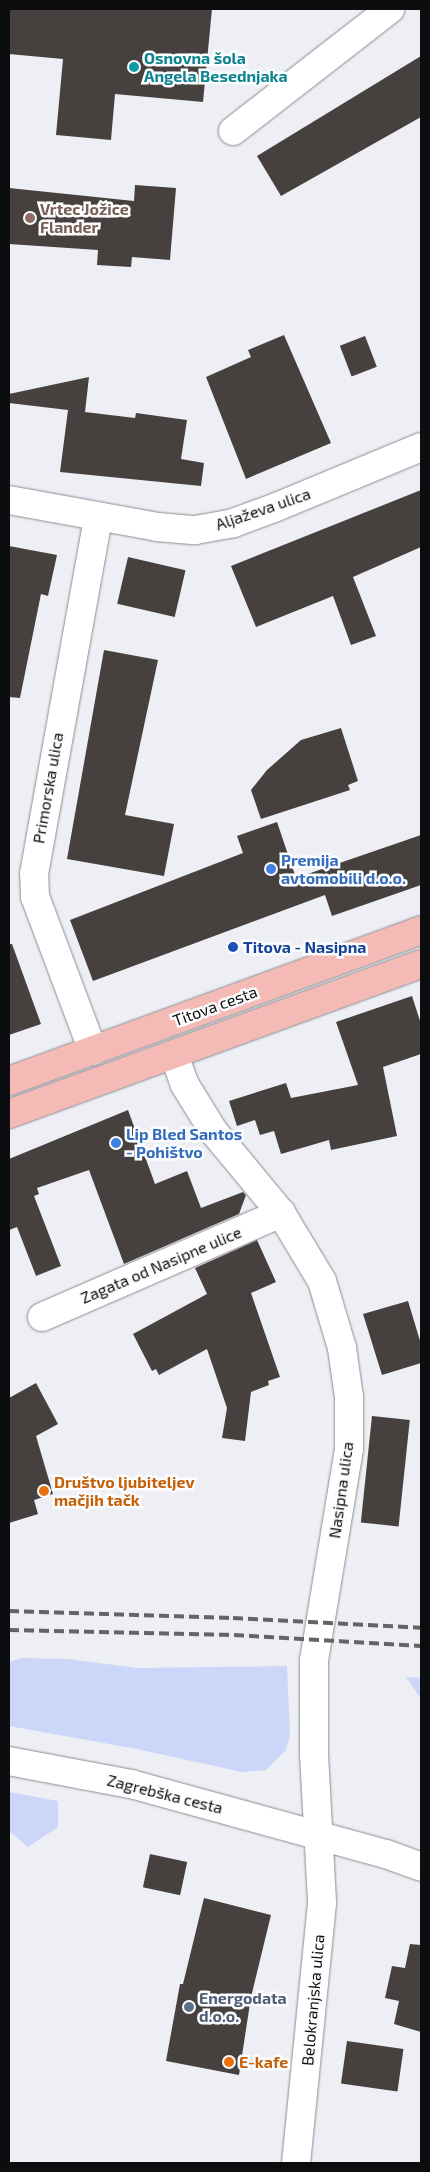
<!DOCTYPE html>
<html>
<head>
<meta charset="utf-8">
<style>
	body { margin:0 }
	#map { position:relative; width:430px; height:2172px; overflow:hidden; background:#edeff5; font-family:"Exo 2",sans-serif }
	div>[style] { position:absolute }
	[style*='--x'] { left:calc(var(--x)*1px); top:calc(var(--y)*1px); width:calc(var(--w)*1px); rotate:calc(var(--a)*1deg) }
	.green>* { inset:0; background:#cbd6f9 }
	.building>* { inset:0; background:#46413e; transform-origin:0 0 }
	.roads { filter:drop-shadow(0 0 1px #8b8c92) drop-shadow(0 0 1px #8b8c92) }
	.minor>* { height:28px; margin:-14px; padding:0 14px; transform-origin:14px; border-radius:14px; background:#fff }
	.major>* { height:28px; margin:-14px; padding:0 14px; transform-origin:14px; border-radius:14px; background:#f4bbb6 }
	.rail>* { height:4px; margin-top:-2px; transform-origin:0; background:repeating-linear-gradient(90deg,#626467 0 10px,transparent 0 15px) }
	.dots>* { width:14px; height:14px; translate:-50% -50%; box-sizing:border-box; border:2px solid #fcfdff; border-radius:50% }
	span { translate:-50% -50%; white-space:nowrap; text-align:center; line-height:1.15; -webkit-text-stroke:5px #fcfdff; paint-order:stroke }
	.culture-label { font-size:16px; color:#0d838f; font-weight:700 }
	.left { translate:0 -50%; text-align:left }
	.education-label { font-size:16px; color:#785e54; font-weight:700 }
	.street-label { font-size:16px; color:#0c0d0f }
	.shop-label { font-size:16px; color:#366cbe; font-weight:700 }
	.transit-label { font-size:16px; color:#164399; font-weight:700 }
	.food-label { font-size:16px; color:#c56008; font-weight:700 }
	.service-label { font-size:16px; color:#4e5e75; font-weight:700 }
	.frame { position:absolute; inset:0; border:10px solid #0c0d0f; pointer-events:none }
</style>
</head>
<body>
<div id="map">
	<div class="green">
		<div style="clip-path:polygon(23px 1658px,67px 1659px,138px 1668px,287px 1666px,290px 1736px,286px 1750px,266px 1770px,242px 1772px,137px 1749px,9px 1726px,9px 1662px)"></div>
		<div style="clip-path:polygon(406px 1677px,421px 1678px,421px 1699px)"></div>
		<div style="clip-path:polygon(9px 1792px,58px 1801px,58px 1827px,28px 1847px,9px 1831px)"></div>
	</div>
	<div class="building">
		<div style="clip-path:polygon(9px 9px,212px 9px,203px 102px,115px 94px,111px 140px,56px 135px,63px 59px,9px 54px)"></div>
		<div style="clip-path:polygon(421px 56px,421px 117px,281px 196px,257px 156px)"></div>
		<div style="clip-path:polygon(135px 185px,176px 188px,170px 260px,132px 257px,131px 267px,97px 265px,98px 250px,9px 244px,9px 188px,134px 201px)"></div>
		<div style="clip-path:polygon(284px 335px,331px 443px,246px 479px,206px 377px,251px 357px,248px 350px)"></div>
		<div style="left:365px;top:336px;width:33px;height:27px;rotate:69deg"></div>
		<div style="clip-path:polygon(89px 377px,85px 412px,135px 418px,136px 413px,187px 420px,181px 459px,204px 463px,201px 486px,60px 472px,68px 410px,9px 403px,9px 394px)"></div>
		<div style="clip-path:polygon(421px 490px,421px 547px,353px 577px,376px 636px,351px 645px,333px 596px,256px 627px,231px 566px)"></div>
		<div style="clip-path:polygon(9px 546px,57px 555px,48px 596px,41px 594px,20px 698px,9px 697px)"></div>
		<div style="left:128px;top:557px;width:59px;height:48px;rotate:13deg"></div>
		<div style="clip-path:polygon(104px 650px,158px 660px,125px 815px,174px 824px,164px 876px,67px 859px)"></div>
		<div style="clip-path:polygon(341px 728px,358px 781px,348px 785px,350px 790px,261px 819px,251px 790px,267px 770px,301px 740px)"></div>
		<div style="clip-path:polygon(277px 822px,296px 878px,421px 835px,421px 885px,332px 916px,325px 895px,93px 981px,70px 920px,243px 853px,237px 836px)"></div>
		<div style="clip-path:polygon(9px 944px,12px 944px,41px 1024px,9px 1035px)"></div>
		<div style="clip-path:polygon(412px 996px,421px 1024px,421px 1054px,383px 1067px,397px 1136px,331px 1150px,329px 1140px,281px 1154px,274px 1131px,260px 1135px,255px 1120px,237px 1126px,229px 1101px,286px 1083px,291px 1098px,358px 1085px,336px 1022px)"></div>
		<div style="clip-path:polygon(128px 1110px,155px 1184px,187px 1171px,201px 1208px,243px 1192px,246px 1195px,239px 1214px,124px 1264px,89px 1170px,37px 1188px,39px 1194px,34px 1196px,61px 1266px,36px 1276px,17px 1227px,9px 1230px,9px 1159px)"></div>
		<div style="clip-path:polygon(257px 1240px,276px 1282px,251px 1293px,280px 1377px,268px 1381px,269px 1385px,251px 1392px,245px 1441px,222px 1438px,227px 1408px,207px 1349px,159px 1375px,156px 1369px,152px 1371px,133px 1334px,207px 1294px,195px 1268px)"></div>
		<div style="clip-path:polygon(408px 1301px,421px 1344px,421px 1363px,382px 1375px,363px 1314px)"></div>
		<div style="clip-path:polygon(36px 1383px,58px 1424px,36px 1436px,53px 1494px,34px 1500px,38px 1514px,9px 1523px,9px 1398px)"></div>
		<div style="left:372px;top:1416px;width:38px;height:107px;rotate:6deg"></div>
		<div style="left:150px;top:1854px;width:38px;height:34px;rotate:12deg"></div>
		<div style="clip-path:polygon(204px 1898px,271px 1915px,251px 1997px,239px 2075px,166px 2061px,180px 1984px,183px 1984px)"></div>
		<div style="clip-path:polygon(410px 1944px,421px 1945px,421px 2032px,394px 2024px,399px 2001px,385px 1998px,392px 1966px,405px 1968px)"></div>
		<div style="left:347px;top:2041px;width:57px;height:43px;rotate:8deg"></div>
	</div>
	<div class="roads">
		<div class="minor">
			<div style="--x:233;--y:131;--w:199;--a:-37.8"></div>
			<div style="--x:9;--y:500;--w:150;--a:10.3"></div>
			<div style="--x:157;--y:527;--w:38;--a:5"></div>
			<div style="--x:195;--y:530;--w:39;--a:-10"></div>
			<div style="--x:233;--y:523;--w:44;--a:-20.1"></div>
			<div style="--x:274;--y:508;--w:159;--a:-22.5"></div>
			<div style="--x:93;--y:1051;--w:165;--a:-110.6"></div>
			<div style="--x:35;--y:897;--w:23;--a:-92"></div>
			<div style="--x:34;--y:874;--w:363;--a:-79.8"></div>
			<div style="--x:174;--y:1055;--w:32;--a:70"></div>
			<div style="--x:185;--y:1085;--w:55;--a:58.3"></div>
			<div style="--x:214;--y:1132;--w:105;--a:50.4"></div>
			<div style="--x:281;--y:1213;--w:79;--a:58.9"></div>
			<div style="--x:322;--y:1281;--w:70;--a:73.4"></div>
			<div style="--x:342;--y:1348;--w:49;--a:81.9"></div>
			<div style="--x:349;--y:1397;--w:52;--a:90"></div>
			<div style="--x:349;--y:1449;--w:214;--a:99.4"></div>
			<div style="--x:314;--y:1660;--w:94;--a:90"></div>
			<div style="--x:314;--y:1754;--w:149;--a:86.9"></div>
			<div style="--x:322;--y:1903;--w:261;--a:95.7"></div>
			<div style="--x:42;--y:1317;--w:261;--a:-23.5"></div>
			<div style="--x:9;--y:1761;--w:124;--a:10.7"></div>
			<div style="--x:131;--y:1784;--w:264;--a:15.4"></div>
			<div style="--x:386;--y:1854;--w:37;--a:20"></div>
		</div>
		<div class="major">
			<div style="--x:9;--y:1081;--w:439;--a:-20.1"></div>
			<div style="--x:9;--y:1114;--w:438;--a:-20"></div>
		</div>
	</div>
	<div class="rail">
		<div style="--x:9;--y:1611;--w:224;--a:1.8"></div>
		<div style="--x:233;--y:1618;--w:188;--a:3"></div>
		<div style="--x:9;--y:1630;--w:225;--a:1.3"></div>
		<div style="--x:234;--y:1635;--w:187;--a:3.4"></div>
	</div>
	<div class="dots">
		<div style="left:134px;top:67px;background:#0f9aa8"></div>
		<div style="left:30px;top:218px;background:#8d6e63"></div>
		<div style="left:271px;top:869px;background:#3f7fe0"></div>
		<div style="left:233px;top:947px;background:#1a4fb4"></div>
		<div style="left:116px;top:1143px;background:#3f7fe0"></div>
		<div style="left:44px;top:1491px;background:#e8710a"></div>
		<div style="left:189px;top:2007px;background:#5c6f8a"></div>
		<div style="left:229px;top:2062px;background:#e8710a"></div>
	</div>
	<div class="culture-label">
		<span class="left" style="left:144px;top:67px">Osnovna šola<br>Angela Besednjaka</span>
	</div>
	<div class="education-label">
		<span class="left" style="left:40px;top:218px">Vrtec Jožice<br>Flander</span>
	</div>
	<div class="street-label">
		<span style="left:263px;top:509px;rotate:-19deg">Aljaževa ulica</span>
		<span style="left:48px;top:788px;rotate:-80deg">Primorska ulica</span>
		<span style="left:215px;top:1006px;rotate:-20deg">Titova cesta</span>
		<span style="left:161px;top:1265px;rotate:-23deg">Zagata od Nasipne ulice</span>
		<span style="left:341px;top:1490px;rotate:-82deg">Nasipna ulica</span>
		<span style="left:165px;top:1794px;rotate:14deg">Zagrebška cesta</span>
		<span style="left:313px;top:2000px;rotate:-85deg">Belokranjska ulica</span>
	</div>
	<div class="shop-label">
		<span class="left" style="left:281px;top:869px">Premija<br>avtomobili d.o.o.</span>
		<span class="left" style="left:126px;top:1143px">Lip Bled Santos<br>- Pohištvo</span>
	</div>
	<div class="transit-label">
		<span class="left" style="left:243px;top:947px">Titova - Nasipna</span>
	</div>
	<div class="food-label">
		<span class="left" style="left:54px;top:1491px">Društvo ljubiteljev<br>mačjih tačk</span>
		<span class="left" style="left:239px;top:2062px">E-kafe</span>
	</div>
	<div class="service-label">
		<span class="left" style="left:199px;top:2007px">Energodata<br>d.o.o.</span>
	</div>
	<div class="frame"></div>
</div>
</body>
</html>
